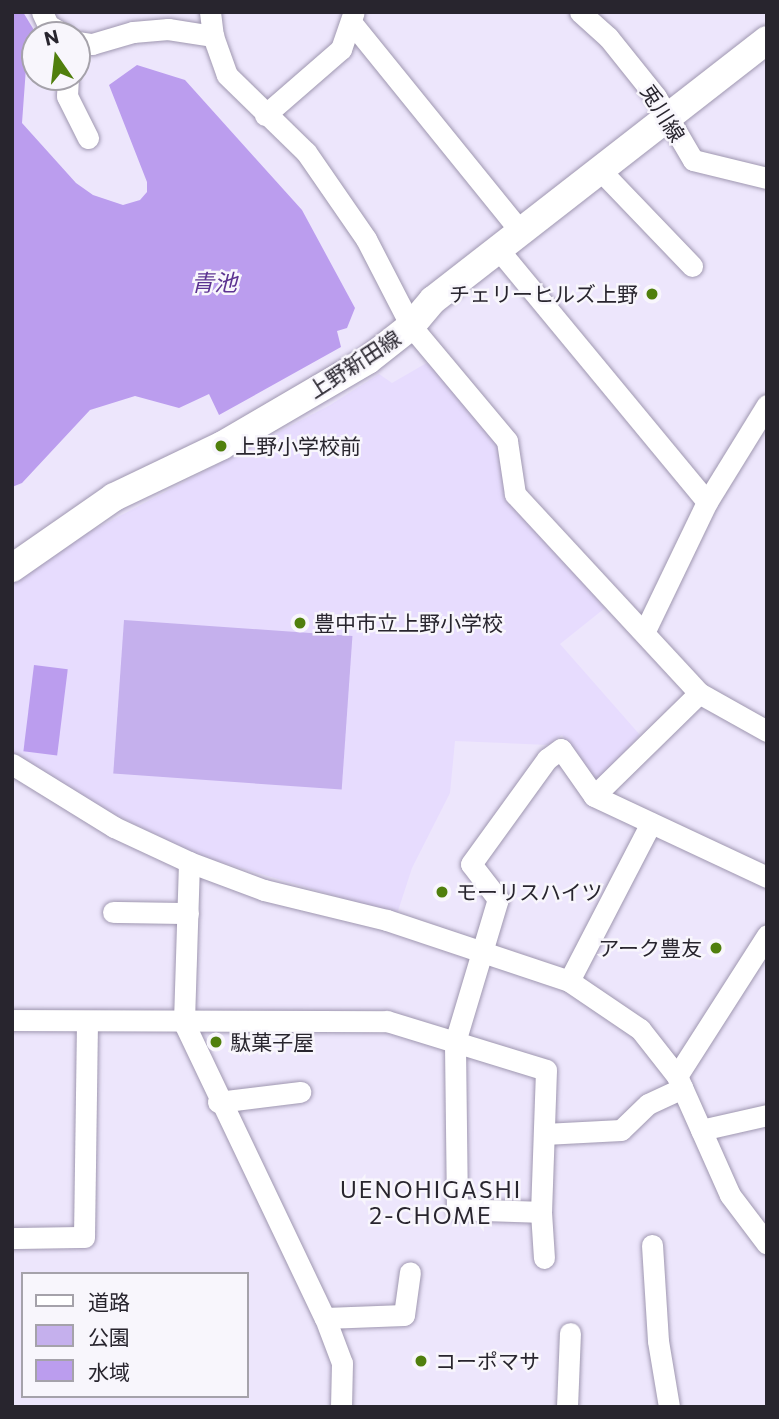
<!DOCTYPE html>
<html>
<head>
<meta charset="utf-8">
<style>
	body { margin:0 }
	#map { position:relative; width:779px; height:1419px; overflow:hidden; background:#ede6fc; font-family:Commissioner,"Noto Sans JP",sans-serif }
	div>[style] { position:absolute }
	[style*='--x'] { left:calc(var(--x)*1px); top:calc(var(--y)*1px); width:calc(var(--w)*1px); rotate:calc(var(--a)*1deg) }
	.built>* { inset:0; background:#e7dcfe }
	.green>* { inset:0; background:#c5b0ed; transform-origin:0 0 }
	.water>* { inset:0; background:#bb9dee; transform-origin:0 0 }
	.roads { filter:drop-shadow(0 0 2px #9f97b0) drop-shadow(0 0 2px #9f97b0) }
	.street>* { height:21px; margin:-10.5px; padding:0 10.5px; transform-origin:10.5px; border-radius:10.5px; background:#fff }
	.secondary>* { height:28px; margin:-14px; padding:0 14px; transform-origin:14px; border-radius:14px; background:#fff }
	.dots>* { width:19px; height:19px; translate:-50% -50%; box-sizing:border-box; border:4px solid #f8f6fc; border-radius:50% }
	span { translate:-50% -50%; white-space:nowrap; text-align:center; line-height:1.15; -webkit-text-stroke:5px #f8f6fc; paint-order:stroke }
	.street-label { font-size:21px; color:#28252e }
	.poi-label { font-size:21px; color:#28252e }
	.right { translate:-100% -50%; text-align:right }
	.left { translate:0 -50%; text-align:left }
	.water-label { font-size:23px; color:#5c3391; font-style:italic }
	.neighbourhood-label { font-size:23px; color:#28252e; letter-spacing:2px }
	.frame { position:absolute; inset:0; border:14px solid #28252e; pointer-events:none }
	.legend { position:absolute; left:21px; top:1272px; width:228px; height:126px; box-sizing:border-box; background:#f8f6fc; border:2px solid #a5a2aa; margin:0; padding:9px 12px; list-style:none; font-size:21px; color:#28252e }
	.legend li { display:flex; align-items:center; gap:14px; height:35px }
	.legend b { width:35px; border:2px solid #a5a2aa }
	.north { position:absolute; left:21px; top:21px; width:70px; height:70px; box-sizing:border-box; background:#f8f6fc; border:2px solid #a5a2aa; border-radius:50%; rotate:346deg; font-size:19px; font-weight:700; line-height:28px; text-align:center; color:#28252e }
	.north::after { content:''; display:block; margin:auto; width:24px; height:32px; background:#507f0d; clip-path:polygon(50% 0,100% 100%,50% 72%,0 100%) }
</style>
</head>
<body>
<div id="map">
	<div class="built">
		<div style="clip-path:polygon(430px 361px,498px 440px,505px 497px,605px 608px,560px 644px,640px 735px,598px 782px,590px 783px,562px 735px,548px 745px,455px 741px,450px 793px,412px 868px,397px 914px,200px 856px,66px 791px,22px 763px,12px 752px,12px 583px,59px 548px,330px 405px,379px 374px,392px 383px)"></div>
	</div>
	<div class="green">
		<div style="left:124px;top:620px;width:229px;height:154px;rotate:4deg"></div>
	</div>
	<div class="water">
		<div style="clip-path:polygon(12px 12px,23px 12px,37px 35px,27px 54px,22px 123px,76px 183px,93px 195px,123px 205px,140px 200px,147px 192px,147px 182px,109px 85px,137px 65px,185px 80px,302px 210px,355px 308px,347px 328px,337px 331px,341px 347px,219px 415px,209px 394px,179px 408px,135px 396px,90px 410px,22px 483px,12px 487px)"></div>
		<div style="left:34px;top:665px;width:34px;height:87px;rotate:7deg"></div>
	</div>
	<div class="roads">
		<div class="street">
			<div style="--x:42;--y:12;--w:14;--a:65"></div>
			<div style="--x:48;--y:25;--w:20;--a:30"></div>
			<div style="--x:210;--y:12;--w:24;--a:83"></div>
			<div style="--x:213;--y:36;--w:41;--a:70.3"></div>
			<div style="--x:227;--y:75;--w:110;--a:44.3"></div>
			<div style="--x:306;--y:152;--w:106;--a:55.4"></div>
			<div style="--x:366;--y:239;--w:98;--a:62.7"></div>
			<div style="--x:411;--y:326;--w:150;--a:50.1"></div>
			<div style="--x:507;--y:441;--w:54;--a:81.4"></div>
			<div style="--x:515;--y:494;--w:271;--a:47.2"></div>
			<div style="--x:699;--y:693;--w:78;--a:29.2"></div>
			<div style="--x:580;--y:12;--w:38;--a:42"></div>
			<div style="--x:608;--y:37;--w:77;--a:51.3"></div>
			<div style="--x:656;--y:97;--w:73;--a:59.6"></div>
			<div style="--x:693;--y:160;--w:76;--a:13.7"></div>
			<div style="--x:351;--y:22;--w:270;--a:51"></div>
			<div style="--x:77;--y:42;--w:15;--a:8"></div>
			<div style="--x:92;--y:44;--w:43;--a:-16.3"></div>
			<div style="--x:133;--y:32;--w:35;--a:-5"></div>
			<div style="--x:168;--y:29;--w:46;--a:8.8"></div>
			<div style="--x:68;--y:77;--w:19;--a:93"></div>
			<div style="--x:67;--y:96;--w:47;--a:63.4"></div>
			<div style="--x:265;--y:115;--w:101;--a:-41"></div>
			<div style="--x:341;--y:49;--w:39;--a:-71"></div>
			<div style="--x:600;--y:170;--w:133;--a:46.2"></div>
			<div style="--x:498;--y:249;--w:328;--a:50.4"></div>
			<div style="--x:707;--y:502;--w:143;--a:115.7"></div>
			<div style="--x:707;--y:502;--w:114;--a:-58.3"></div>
			<div style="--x:12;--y:764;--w:120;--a:31.7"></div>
			<div style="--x:114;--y:827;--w:83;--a:25"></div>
			<div style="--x:189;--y:862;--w:80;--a:20.5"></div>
			<div style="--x:264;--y:890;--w:127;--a:13.7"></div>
			<div style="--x:387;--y:920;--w:192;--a:18.5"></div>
			<div style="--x:569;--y:981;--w:86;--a:34.1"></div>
			<div style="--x:640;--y:1029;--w:60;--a:51.8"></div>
			<div style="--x:677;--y:1076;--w:130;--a:66"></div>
			<div style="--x:730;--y:1195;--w:61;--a:52.9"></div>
			<div style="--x:594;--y:796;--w:147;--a:-44.4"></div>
			<div style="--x:189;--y:862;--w:161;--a:91.8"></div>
			<div style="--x:184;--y:1023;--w:327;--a:64.5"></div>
			<div style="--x:325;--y:1318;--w:48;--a:69.3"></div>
			<div style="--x:342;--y:1363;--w:44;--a:91.3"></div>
			<div style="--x:113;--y:912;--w:75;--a:0.8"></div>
			<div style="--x:569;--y:981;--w:178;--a:-62.6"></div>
			<div style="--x:12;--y:1020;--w:375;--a:0.2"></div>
			<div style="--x:387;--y:1021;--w:166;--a:17.1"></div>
			<div style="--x:546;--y:1070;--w:142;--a:92"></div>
			<div style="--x:541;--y:1212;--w:46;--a:86.3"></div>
			<div style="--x:677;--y:1076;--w:167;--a:-57.4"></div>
			<div style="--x:218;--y:1102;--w:83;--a:-7"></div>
			<div style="--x:701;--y:1130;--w:68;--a:-12.8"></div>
			<div style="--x:544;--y:1134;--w:77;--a:-3"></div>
			<div style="--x:621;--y:1130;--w:37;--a:-44"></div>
			<div style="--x:648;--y:1104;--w:38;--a:-25"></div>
			<div style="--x:541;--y:1212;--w:84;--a:-178"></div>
			<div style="--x:457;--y:1209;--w:167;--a:-90.7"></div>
			<div style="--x:455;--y:1042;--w:149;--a:-73.3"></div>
			<div style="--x:498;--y:899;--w:44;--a:-127.6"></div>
			<div style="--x:471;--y:864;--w:130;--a:-54.1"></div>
			<div style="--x:547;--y:759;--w:17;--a:-36"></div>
			<div style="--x:561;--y:749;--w:57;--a:54.9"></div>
			<div style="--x:594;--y:796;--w:191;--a:25.1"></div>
			<div style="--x:12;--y:1238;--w:72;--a:-0.8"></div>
			<div style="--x:84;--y:1237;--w:216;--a:-89.2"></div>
			<div style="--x:652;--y:1245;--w:96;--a:86.4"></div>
			<div style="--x:658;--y:1341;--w:67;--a:80.5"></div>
			<div style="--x:325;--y:1318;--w:79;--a:-2.2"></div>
			<div style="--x:404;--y:1315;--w:43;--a:-82.1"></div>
			<div style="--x:567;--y:1407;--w:74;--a:-87.7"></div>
		</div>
		<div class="secondary">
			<div style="--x:12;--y:568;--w:124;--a:-34.8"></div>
			<div style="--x:114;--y:497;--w:119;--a:-25.5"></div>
			<div style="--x:221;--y:446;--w:170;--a:-30.3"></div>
			<div style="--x:368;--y:360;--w:55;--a:-38.3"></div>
			<div style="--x:411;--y:326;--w:34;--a:-50"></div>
			<div style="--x:433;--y:300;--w:423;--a:-37.9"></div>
		</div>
	</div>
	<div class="dots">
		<div style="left:652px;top:294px;background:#507f0d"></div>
		<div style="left:221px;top:446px;background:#507f0d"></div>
		<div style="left:300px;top:623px;background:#507f0d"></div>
		<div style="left:442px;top:892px;background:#507f0d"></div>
		<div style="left:716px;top:948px;background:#507f0d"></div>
		<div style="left:216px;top:1042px;background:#507f0d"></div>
		<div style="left:421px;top:1361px;background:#507f0d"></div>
	</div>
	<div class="street-label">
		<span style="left:663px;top:113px;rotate:58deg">兎川線</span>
		<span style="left:354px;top:364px;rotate:-33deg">上野新田線</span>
	</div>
	<div class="poi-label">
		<span class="right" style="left:638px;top:294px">チェリーヒルズ上野</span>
		<span class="left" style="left:235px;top:446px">上野小学校前</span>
		<span class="left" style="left:314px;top:623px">豊中市立上野小学校</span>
		<span class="left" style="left:456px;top:892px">モーリスハイツ</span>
		<span class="right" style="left:702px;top:948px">アーク豊友</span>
		<span class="left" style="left:230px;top:1042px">駄菓子屋</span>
		<span class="left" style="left:435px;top:1361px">コーポマサ</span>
	</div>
	<div class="water-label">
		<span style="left:214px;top:282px">青池</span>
	</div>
	<div class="neighbourhood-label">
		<span style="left:431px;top:1202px">UENOHIGASHI<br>2-CHOME</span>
	</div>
	<div class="frame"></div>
	<ul class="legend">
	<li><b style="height:9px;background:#fff"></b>道路</li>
	<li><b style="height:19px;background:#c5b0ed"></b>公園</li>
	<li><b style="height:19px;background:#bb9dee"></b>水域</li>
	</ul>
	<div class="north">N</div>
</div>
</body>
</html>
